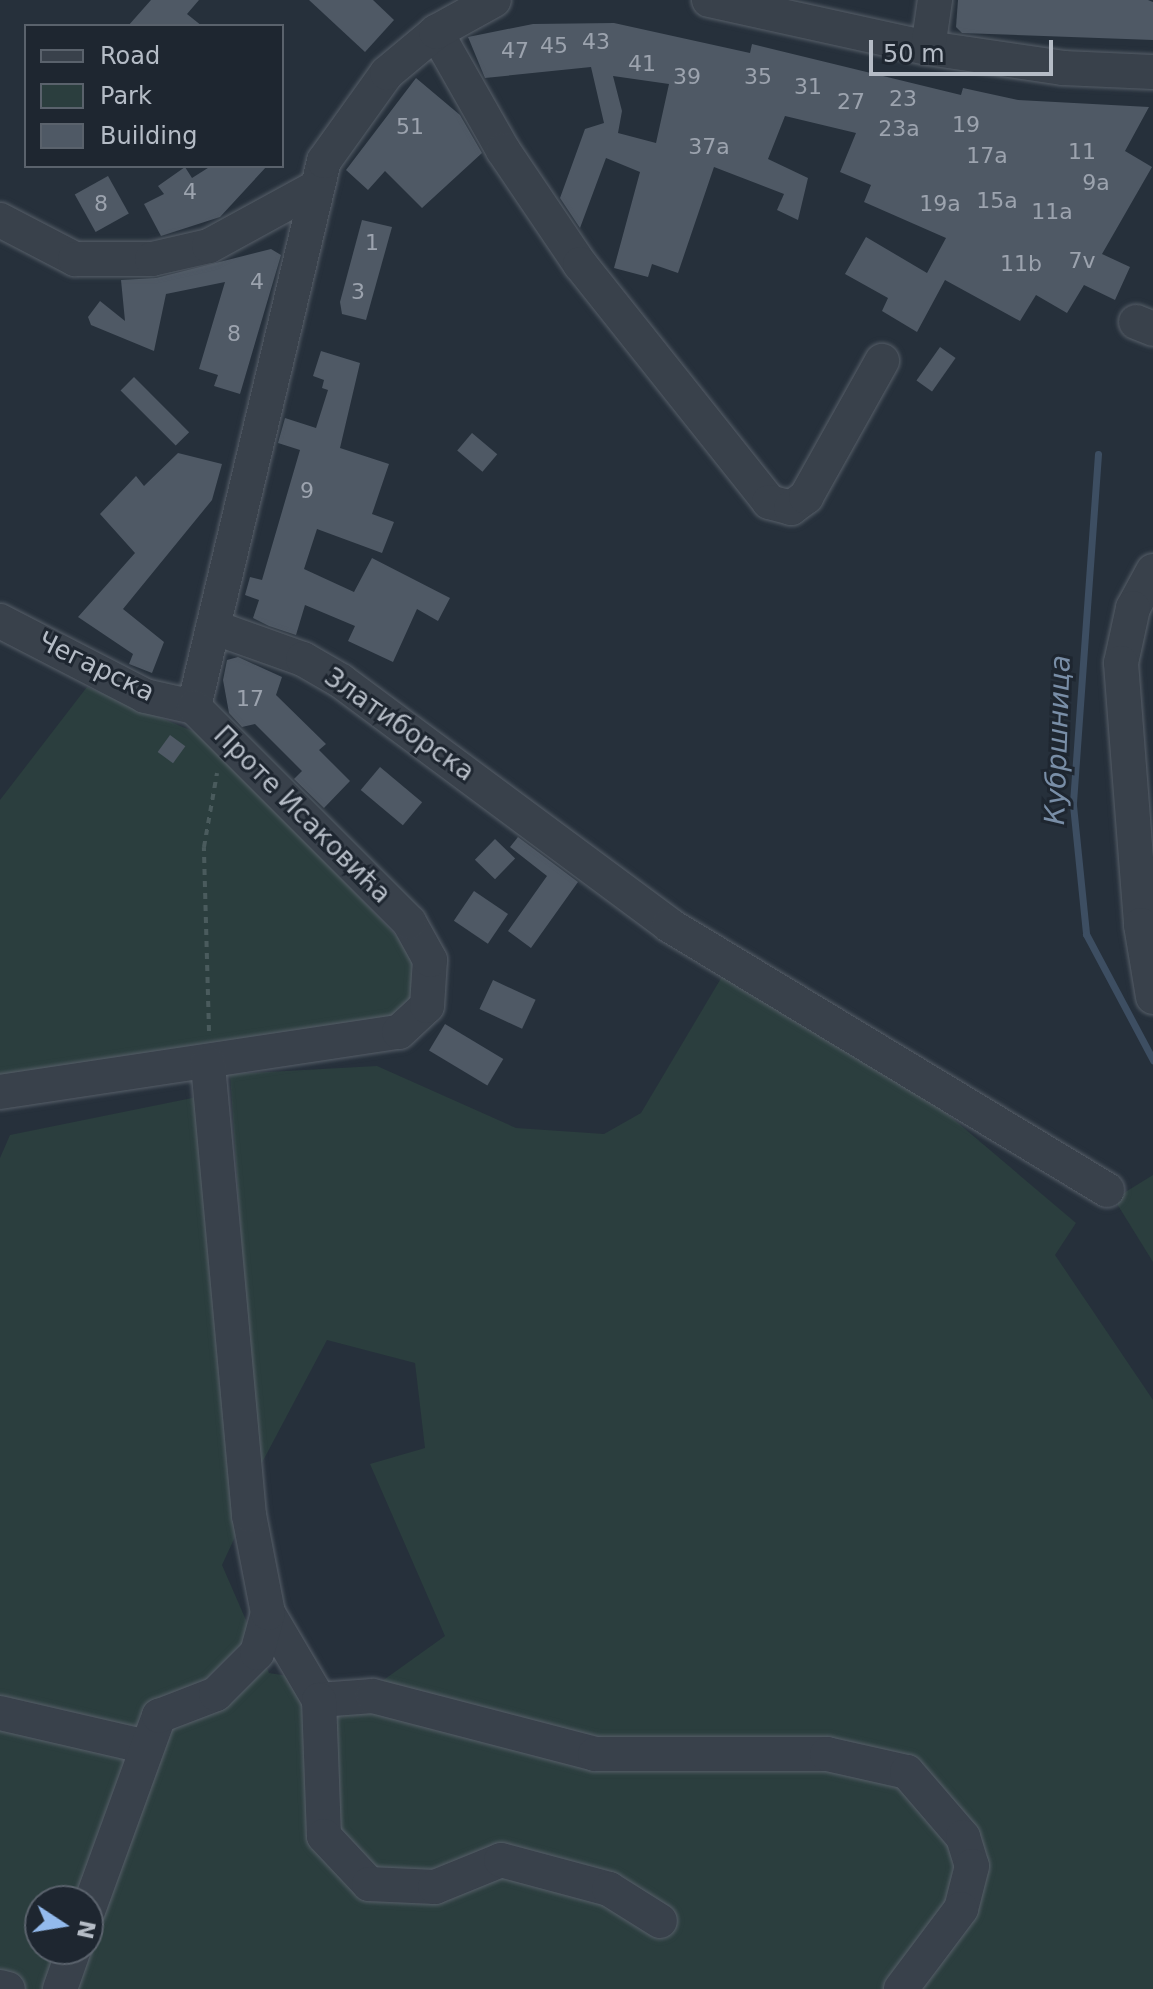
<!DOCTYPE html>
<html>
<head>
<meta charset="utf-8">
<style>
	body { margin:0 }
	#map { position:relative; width:1153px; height:1989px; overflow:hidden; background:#26303b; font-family:"DejaVu Sans",sans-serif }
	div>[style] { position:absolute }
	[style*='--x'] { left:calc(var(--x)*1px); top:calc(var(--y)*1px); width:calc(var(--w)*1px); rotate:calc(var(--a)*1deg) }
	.green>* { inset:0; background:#2b3e3e }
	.stream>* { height:7px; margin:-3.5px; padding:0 3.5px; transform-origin:3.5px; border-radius:3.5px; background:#3d4e62 }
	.building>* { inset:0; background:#4f5965; transform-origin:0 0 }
	.path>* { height:4px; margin-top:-2px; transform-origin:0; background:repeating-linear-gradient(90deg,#4a5b5d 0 6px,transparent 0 12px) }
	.roads { filter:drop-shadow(0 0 2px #575f69) drop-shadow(0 0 2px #575f69) }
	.minor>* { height:34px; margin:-17px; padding:0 17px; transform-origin:17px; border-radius:17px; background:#39414b }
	span { translate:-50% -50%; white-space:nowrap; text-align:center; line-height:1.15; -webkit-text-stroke:6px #1e2630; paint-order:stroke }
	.number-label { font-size:22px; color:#9ca3ae }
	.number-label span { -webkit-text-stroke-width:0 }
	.street-label { font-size:26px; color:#b5bcc6 }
	.water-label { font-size:28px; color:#798ea7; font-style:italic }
	.legend { position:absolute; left:24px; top:24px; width:260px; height:144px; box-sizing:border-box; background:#1e2630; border:2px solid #5a626c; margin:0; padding:10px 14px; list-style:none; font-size:24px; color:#b5bcc6 }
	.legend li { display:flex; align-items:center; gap:16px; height:40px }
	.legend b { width:40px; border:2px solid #5a626c }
	.north { position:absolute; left:24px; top:1885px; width:80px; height:80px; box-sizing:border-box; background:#1e2630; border:2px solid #5a626c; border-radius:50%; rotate:102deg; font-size:22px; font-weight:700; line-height:32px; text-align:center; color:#b5bcc6 }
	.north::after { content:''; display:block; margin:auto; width:28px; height:36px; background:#93baed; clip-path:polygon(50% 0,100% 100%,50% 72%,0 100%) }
	.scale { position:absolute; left:869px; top:40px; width:184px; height:36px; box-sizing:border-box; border:4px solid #b5bcc6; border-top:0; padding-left:10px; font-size:24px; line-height:28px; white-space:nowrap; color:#b5bcc6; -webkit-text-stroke:6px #1e2630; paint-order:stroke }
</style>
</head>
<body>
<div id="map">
	<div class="green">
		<div style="clip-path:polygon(87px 687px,202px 735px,417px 957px,418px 985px,408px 1013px,378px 1028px,0 1082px,0 800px)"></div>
		<div style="clip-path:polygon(evenodd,736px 953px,945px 1112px,1076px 1223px,1055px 1255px,1153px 1400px,1153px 1989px,0 1989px,0 1158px,10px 1135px,202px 1096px,240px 1526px,222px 1565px,269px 1673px,371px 1689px,445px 1636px,370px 1464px,425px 1448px,415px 1363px,327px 1340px,257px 1472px,230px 1074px,377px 1066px,516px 1128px,604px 1134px,641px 1113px,736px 953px,40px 1901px,88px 1901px,88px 1949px,40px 1949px,40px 1901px)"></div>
		<div style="clip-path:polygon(1153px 1175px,1153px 1262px,1114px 1199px)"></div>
	</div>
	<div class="stream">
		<div style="--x:1098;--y:454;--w:352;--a:94.1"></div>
		<div style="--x:1073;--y:805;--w:130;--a:84.2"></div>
		<div style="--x:1086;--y:934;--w:143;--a:62"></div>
	</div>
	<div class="building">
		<div style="clip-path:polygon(151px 0,199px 0,187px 14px,202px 26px,128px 26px)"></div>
		<div style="clip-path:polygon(309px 0,373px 0,394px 20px,365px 52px)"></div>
		<div style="clip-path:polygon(958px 0,1148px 0,1153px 2px,1153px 40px,962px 33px,956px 27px)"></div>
		<div style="clip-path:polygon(evenodd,614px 23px,750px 53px,752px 44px,961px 95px,963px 88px,1018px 100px,1149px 107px,1125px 151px,1152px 167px,1102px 254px,1130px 267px,1115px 300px,1084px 285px,1067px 313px,1036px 295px,1020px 321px,945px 280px,917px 332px,882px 311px,888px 298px,845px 274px,866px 237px,927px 273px,946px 238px,864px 202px,871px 185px,840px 172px,856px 133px,785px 116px,768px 159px,808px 178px,798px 220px,777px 210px,784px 194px,714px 167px,678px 273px,652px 264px,648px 277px,614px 268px,640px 172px,606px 158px,580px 228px,560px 198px,585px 129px,604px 123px,591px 67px,485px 78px,468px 37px,533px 24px,614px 23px,613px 76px,669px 84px,656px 143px,618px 133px,622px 111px,613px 76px)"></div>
		<div style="clip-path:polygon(416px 78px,460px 115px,482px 153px,422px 208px,385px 171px,368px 190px,346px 170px)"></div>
		<div style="clip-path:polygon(211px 166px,267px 166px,220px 217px,161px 236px,144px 204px,164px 194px,158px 186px,185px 167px,192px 178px)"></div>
		<div style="left:108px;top:176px;width:43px;height:38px;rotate:61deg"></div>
		<div style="clip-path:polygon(362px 220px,392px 227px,366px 320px,342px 314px,340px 302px)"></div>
		<div style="clip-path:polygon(271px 249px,281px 255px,240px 394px,214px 386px,218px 375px,199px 369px,225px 282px,166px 294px,154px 351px,91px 325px,88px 317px,100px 301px,125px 321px,121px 280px,156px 278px)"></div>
		<div style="left:940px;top:347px;width:19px;height:41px;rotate:35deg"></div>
		<div style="clip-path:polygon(321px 351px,360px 363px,340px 448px,389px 464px,372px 514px,394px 522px,382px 553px,317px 529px,304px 569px,354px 592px,372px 558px,450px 598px,438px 621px,417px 609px,393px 662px,348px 641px,355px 626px,305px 605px,296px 635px,269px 626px,253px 618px,259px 600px,245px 595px,250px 577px,262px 580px,300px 450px,278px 443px,285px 418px,316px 428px,328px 390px,322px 388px,324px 380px,313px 376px)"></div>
		<div style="left:134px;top:377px;width:78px;height:19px;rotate:45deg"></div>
		<div style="left:472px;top:433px;width:33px;height:23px;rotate:40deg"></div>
		<div style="clip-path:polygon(178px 453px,222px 464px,212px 500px,123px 609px,164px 642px,152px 673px,129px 664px,133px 654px,78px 617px,135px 553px,100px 514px,136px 476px,144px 486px)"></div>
		<div style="clip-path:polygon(238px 657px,282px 677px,276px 695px,326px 744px,319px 750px,350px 781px,324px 808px,294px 779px,302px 771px,255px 724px,242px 727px,229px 713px,223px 680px,227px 660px)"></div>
		<div style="left:170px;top:735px;width:19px;height:21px;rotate:36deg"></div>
		<div style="left:380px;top:767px;width:55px;height:30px;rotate:40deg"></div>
		<div style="clip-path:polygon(518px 837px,578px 882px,531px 948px,508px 931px,547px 876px,510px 847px)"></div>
		<div style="left:495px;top:839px;width:28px;height:29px;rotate:44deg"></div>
		<div style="left:474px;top:891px;width:41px;height:36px;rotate:34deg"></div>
		<div style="left:493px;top:980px;width:47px;height:32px;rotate:25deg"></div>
		<div style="left:445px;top:1024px;width:68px;height:31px;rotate:31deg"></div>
	</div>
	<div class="path">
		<div style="--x:209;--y:1031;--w:184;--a:-91.6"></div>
		<div style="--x:204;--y:847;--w:75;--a:-80"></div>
	</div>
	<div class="roads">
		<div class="minor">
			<div style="--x:709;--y:0;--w:224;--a:12.4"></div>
			<div style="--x:928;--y:48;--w:136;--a:8.4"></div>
			<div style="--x:1063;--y:68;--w:90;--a:2.5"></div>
			<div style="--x:436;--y:32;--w:136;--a:60.4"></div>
			<div style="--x:503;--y:150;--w:138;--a:56"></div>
			<div style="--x:580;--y:264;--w:304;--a:51.5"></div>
			<div style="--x:769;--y:502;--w:23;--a:15"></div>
			<div style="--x:791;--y:508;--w:19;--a:-36"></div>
			<div style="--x:806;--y:497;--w:156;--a:-60.8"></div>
			<div style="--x:928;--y:48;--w:49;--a:-81.7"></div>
			<div style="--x:0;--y:220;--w:85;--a:27.5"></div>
			<div style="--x:75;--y:259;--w:77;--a:0"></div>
			<div style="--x:152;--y:259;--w:58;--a:-12.8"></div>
			<div style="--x:209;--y:246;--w:119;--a:-28.7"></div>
			<div style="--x:1136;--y:322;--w:18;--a:22"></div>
			<div style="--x:1153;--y:571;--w:42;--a:118.4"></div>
			<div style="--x:1133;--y:608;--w:56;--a:102.3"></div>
			<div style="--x:1121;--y:663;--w:263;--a:85.6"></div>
			<div style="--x:1141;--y:925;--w:73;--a:80.5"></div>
			<div style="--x:0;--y:621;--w:163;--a:27.3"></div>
			<div style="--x:145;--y:696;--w:50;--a:12.7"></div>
			<div style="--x:213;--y:627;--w:96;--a:19.6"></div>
			<div style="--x:303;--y:659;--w:44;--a:30.1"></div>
			<div style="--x:341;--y:681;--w:409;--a:36.6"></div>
			<div style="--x:669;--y:925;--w:512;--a:31.17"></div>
			<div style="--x:194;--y:707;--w:561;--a:-76.61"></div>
			<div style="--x:324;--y:161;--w:108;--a:-54.4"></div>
			<div style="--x:387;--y:73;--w:64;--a:-39.9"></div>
			<div style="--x:436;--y:32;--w:66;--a:-28.9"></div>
			<div style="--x:0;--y:1092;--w:403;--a:-8.6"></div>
			<div style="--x:399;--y:1032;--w:38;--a:-43"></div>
			<div style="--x:427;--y:1006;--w:46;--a:-86.3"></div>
			<div style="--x:430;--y:960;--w:43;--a:-118.9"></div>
			<div style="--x:409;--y:922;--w:304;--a:-135"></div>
			<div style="--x:268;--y:1613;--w:101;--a:59.6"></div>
			<div style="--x:319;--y:1700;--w:54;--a:-4.2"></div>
			<div style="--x:373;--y:1696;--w:229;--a:14.6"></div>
			<div style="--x:595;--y:1754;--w:232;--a:0"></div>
			<div style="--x:827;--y:1754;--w:82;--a:12.7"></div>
			<div style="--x:907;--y:1772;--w:86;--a:49.3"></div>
			<div style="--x:963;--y:1837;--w:30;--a:73"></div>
			<div style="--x:972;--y:1866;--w:44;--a:104.3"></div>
			<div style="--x:961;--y:1909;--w:100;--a:126.9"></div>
			<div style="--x:319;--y:1700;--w:136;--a:87.9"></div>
			<div style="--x:324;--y:1836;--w:66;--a:46.8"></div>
			<div style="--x:369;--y:1884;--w:66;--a:2.6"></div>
			<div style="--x:435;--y:1887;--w:71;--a:-22.2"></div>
			<div style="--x:501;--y:1860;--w:112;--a:15"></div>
			<div style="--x:609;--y:1889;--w:60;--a:32.1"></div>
			<div style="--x:0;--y:1713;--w:151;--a:13"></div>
			<div style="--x:88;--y:1911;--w:208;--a:-70"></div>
			<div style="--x:159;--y:1716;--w:61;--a:-21.1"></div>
			<div style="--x:216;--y:1694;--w:58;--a:-45"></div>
			<div style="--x:257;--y:1653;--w:41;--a:-74.6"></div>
			<div style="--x:268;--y:1613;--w:100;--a:-101"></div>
			<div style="--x:249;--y:1515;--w:454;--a:-95.2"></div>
			<div style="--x:0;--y:1987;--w:8;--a:14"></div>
			<div style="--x:60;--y:1989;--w:42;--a:-70.7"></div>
		</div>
	</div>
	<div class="number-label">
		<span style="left:596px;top:42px">43</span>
		<span style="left:554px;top:46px">45</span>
		<span style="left:515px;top:51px">47</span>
		<span style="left:642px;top:64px">41</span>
		<span style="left:687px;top:77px">39</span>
		<span style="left:758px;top:77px">35</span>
		<span style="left:808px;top:87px">31</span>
		<span style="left:903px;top:99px">23</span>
		<span style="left:851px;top:102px">27</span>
		<span style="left:966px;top:125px">19</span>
		<span style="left:410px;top:127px">51</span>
		<span style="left:899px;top:129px">23a</span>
		<span style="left:709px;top:147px">37a</span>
		<span style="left:1082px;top:152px">11</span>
		<span style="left:987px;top:156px">17a</span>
		<span style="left:1096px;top:183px">9a</span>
		<span style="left:190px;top:192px">4</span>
		<span style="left:997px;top:201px">15a</span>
		<span style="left:101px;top:204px">8</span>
		<span style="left:940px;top:204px">19a</span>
		<span style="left:1052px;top:212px">11a</span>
		<span style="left:372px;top:243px">1</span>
		<span style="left:1082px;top:261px">7v</span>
		<span style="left:1021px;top:264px">11b</span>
		<span style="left:257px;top:282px">4</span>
		<span style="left:358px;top:292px">3</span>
		<span style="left:234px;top:334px">8</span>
		<span style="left:307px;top:491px">9</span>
		<span style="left:250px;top:699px">17</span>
	</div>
	<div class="street-label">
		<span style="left:96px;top:667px;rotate:26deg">Чегарска</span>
		<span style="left:399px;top:725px;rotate:35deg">Златиборска</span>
		<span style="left:302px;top:815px;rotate:45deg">Проте Исаковића</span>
	</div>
	<div class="water-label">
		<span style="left:1058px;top:740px;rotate:-88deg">Кубршница</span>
	</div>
	<ul class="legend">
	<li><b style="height:10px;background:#39414b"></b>Road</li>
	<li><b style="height:22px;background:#2b3e3e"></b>Park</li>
	<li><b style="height:22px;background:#4f5965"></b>Building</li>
	</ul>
	<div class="north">N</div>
	<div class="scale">50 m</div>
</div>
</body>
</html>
